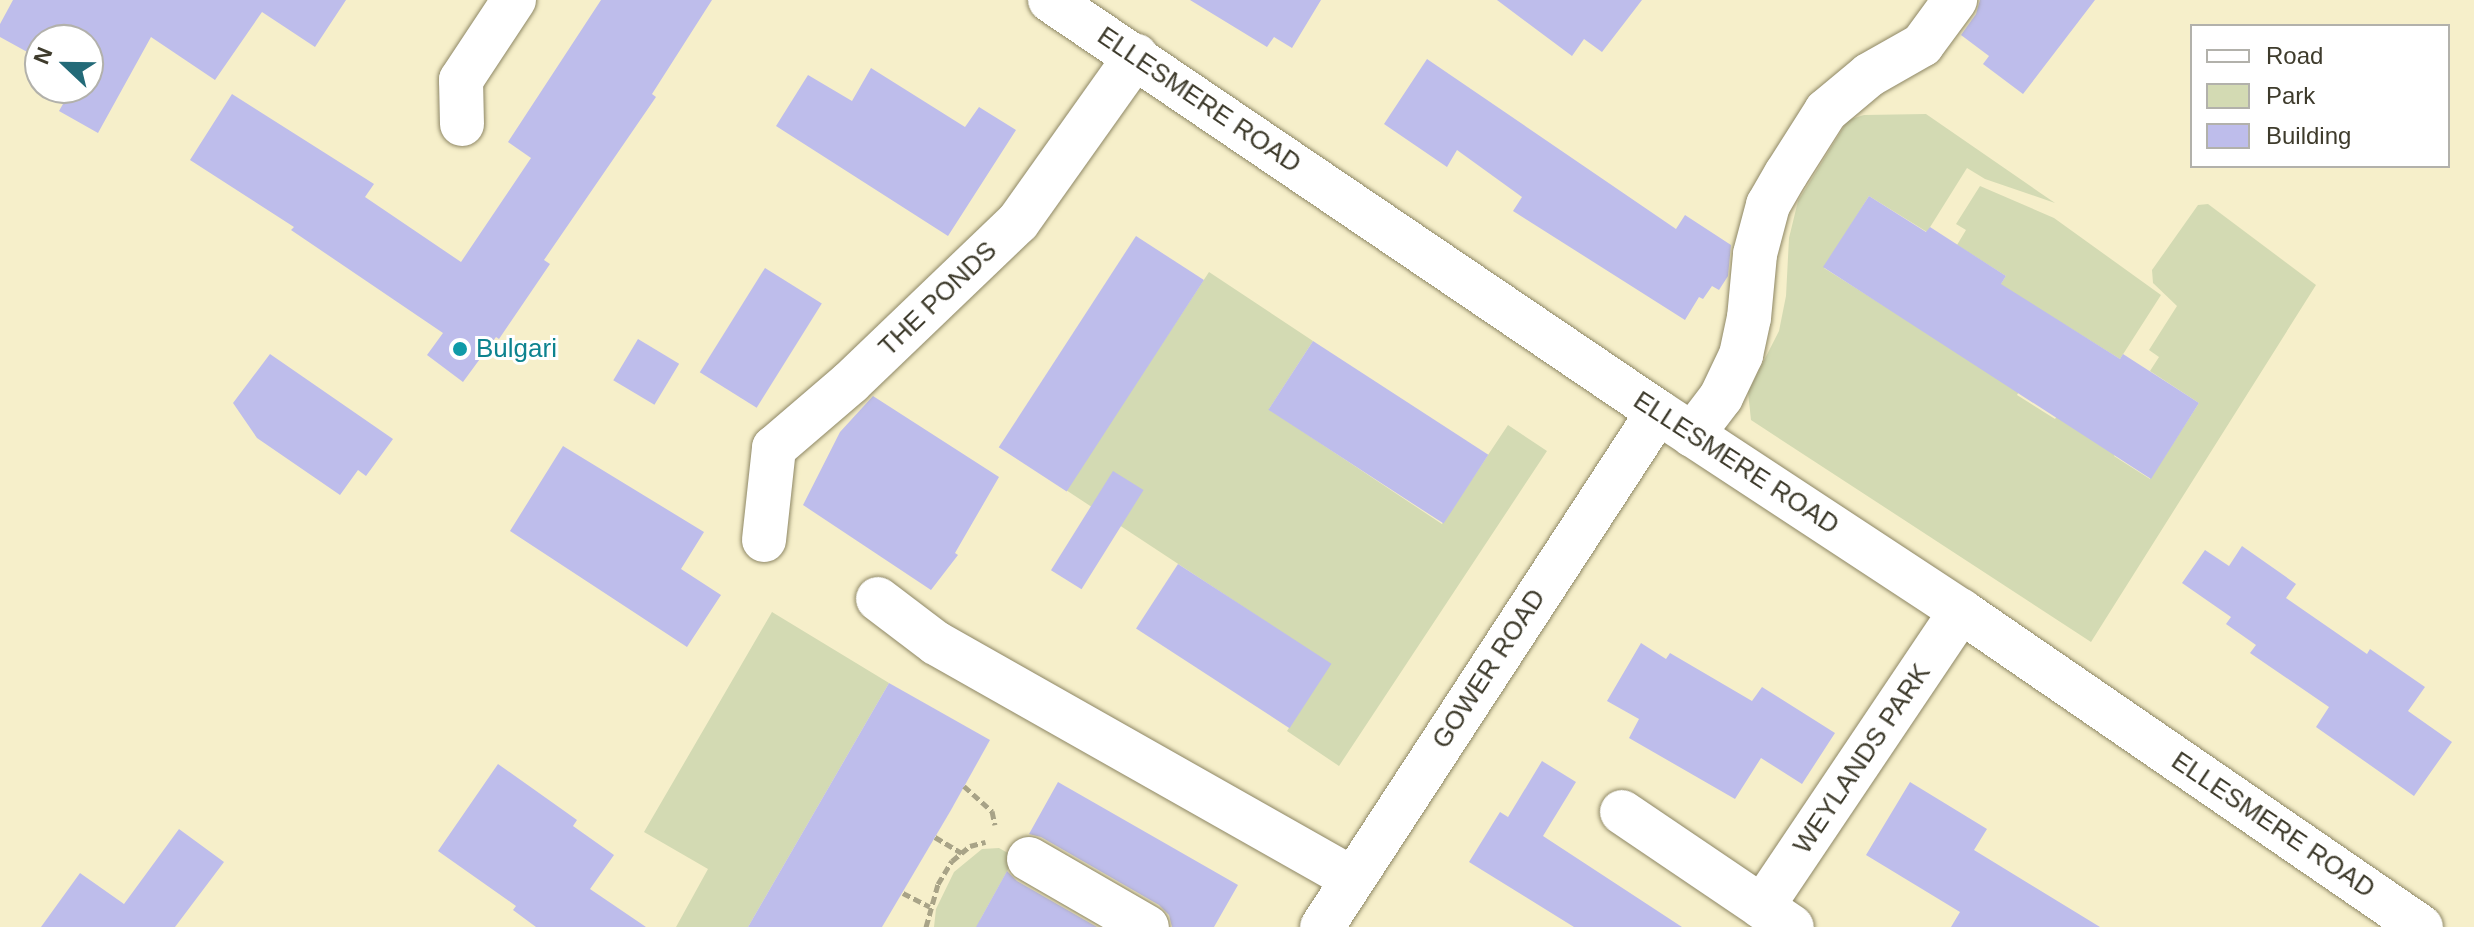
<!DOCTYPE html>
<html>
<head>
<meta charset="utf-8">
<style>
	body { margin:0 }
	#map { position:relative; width:2474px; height:927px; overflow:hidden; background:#f6efca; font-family:Arial,sans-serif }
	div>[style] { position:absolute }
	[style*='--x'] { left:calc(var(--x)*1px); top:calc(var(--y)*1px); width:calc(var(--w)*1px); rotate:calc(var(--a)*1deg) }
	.green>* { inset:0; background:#d3dab3 }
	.building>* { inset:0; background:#bebdeb; transform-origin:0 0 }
	.path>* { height:5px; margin-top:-2.5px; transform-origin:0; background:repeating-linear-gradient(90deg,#a8a387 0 8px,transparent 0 12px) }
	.roads { filter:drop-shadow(0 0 2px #8e8765) drop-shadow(0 0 2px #8e8765) }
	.minor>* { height:44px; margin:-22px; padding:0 22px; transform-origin:22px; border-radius:22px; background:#fff }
	.dots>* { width:22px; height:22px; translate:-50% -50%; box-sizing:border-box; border:4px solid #fff; border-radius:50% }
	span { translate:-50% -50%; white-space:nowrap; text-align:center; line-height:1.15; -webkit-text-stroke:6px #fff; paint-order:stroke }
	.street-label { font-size:26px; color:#3e3b2c }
	.culture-label { font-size:26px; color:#0d838f }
	.left { translate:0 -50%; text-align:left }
	.legend { position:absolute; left:2190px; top:24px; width:260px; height:144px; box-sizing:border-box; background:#fff; border:2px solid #b2b1ab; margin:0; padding:10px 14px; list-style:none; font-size:24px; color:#3e3b2c }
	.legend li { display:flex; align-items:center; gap:16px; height:40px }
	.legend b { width:40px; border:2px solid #b2b1ab }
	.north { position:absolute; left:24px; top:24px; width:80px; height:80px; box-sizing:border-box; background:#fff; border:2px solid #b2b1ab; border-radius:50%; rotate:292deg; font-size:22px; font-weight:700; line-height:32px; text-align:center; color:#3e3b2c }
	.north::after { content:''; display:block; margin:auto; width:28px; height:36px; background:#236a78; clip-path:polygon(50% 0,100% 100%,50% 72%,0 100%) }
</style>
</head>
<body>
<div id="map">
	<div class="green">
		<div style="clip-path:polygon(1926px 114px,2055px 203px,1985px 179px,1967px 168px,1927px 232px,1869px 196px,1824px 268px,1957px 352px,2006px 276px,1957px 245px,1966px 230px,1956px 224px,1980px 186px,2054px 218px,2161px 295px,2120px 359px,2062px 323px,2017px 395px,2055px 419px,2061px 410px,2119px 446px,2114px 456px,2150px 479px,2199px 403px,2150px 371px,2159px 357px,2149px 350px,2177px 306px,2153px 283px,2152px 270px,2198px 205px,2208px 204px,2316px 285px,2091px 642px,1751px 420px,1748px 392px,1779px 331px,1786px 296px,1789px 238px,1798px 201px,1848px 120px,1864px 115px)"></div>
		<div style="clip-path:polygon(1209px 272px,1313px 341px,1269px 409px,1442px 524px,1508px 425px,1547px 451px,1339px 766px,1287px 731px,1330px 664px,1066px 490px)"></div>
		<div style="clip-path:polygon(772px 612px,889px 683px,748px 927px,676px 927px,708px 869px,644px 832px)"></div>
		<div style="clip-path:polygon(999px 848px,1015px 857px,980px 920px,991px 927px,934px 927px,936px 909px,954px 872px,982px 849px)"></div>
	</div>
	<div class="building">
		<div style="clip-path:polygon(13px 0,346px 0,315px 47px,262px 12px,215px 80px,151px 37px,98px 133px,59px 111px,72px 88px,88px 88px,88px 40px,40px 40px,40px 59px,0 37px,0 24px)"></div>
		<div style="clip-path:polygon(601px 0,712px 0,652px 94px,656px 97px,544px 260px,550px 264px,499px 339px,496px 337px,463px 382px,427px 355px,443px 333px,291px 230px,294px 227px,190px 160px,232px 94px,374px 184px,365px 197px,461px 262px,531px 158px,508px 142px)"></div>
		<div style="clip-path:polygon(1190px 0,1321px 0,1292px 48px,1274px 37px,1267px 47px)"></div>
		<div style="clip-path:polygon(1497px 0,1642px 0,1602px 52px,1584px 39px,1572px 56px)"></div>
		<div style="clip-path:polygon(1980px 0,2095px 0,2023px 94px,1983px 64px,1989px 56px,1961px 35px,1976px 14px)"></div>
		<div style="clip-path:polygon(1427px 59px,1676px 229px,1685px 215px,1731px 245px,1728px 276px,1719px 290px,1712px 286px,1703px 299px,1699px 297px,1685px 320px,1513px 211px,1522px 197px,1457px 150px,1447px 167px,1384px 124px)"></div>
		<div style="clip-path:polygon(871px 68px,965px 127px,979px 107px,1016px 130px,948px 236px,776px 126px,808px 75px,852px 101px)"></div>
		<div style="clip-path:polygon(1869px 196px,1926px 232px,1930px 227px,2006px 276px,2001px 284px,2120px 359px,2123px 354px,2199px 403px,2151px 479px,1823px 267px)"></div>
		<div style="left:1136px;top:236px;width:81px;height:252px;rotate:33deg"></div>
		<div style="left:765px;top:268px;width:67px;height:123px;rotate:32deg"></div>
		<div style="left:638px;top:339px;width:48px;height:48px;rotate:31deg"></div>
		<div style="left:1313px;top:341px;width:209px;height:82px;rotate:33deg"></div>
		<div style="clip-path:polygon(270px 354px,393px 439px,366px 476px,358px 470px,340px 495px,257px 438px,233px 403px)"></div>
		<div style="clip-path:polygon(873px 396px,999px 477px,955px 553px,958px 555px,931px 590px,803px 505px,840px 432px)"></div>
		<div style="clip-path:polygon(563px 446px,704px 532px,681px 569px,721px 595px,687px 647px,510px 531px)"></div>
		<div style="left:1113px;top:471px;width:36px;height:117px;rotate:32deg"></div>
		<div style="clip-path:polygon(2242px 546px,2296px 584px,2286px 598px,2367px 654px,2370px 649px,2425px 687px,2408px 711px,2452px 742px,2414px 796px,2316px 727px,2329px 707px,2250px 653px,2256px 645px,2226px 624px,2231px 617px,2182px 583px,2205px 550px,2229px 566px)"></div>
		<div style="left:1178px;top:564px;width:183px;height:77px;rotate:33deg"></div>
		<div style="clip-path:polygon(1641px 643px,1666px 659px,1670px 653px,1752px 701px,1762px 687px,1835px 733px,1802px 784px,1761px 758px,1735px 799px,1629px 738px,1639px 719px,1607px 701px)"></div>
		<div style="clip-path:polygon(889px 683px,990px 740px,951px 810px,882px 927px,748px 927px)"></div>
		<div style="clip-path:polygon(1542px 761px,1576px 782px,1543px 836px,1682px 927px,1574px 927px,1469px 862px,1500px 812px,1508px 817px)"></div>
		<div style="clip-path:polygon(498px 764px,577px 820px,573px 826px,614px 855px,590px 889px,646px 927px,536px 927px,513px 910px,516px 906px,438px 851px)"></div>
		<div style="clip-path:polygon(1058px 782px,1238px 885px,1214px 927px,1172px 927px,1169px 915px,1159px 905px,1041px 837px,1029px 834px)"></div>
		<div style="clip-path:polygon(1910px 782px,1987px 829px,1974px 850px,2100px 927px,1951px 927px,1960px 912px,1866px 855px)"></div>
		<div style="clip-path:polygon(179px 829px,224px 862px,175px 927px,41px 927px,80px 873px,124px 904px)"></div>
		<div style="clip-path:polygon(1007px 871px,1017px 881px,1097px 927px,976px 927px)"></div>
	</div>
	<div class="path">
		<div style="--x:964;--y:786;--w:38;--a:42"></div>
		<div style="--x:992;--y:811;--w:14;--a:78"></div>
		<div style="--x:935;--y:837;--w:31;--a:31"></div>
		<div style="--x:903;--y:893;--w:30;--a:27"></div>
		<div style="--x:926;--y:927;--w:45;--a:-74.4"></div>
		<div style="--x:938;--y:884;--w:27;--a:-59"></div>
		<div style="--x:952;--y:861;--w:23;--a:-40"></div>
		<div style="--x:970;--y:846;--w:16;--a:-15"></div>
	</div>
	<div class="roads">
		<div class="minor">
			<div style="--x:1050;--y:0;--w:734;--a:34.12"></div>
			<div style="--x:1658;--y:412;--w:363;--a:33.3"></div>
			<div style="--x:1961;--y:611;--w:558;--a:34.49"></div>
			<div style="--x:462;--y:124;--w:44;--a:-91.3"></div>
			<div style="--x:461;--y:80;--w:96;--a:-56.5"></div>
			<div style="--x:1692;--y:435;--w:48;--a:-52.7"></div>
			<div style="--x:1721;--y:397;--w:47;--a:-64.5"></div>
			<div style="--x:1741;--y:355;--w:38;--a:-78"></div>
			<div style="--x:1749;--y:318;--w:64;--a:-84.6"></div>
			<div style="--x:1755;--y:254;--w:51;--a:-75.1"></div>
			<div style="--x:1768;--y:205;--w:36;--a:-60"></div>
			<div style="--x:1786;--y:174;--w:75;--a:-57.6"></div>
			<div style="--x:1826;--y:111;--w:56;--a:-39.9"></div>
			<div style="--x:1869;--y:75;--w:61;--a:-29.5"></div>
			<div style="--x:1922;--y:45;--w:56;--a:-53.7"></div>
			<div style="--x:764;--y:540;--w:93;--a:-83.8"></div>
			<div style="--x:774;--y:448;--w:101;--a:-40.6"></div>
			<div style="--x:851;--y:382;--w:231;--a:-43.8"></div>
			<div style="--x:1018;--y:222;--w:204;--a:-54.6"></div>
			<div style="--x:878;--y:599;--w:73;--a:37.2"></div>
			<div style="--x:936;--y:643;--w:478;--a:29.5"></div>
			<div style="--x:1622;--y:812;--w:205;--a:34.1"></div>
			<div style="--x:1029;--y:859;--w:136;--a:30"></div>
			<div style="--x:1762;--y:907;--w:357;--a:-56.1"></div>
			<div style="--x:1322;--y:927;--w:615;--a:-56.88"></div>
		</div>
	</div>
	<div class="dots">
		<div style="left:460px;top:349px;background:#0f9aa8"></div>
	</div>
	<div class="street-label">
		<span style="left:1199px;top:100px;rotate:34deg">ELLESMERE ROAD</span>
		<span style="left:938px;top:299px;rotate:-44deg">THE PONDS</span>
		<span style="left:1736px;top:463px;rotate:33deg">ELLESMERE ROAD</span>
		<span style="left:1489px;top:669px;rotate:-57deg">GOWER ROAD</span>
		<span style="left:1862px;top:759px;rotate:-56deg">WEYLANDS PARK</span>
		<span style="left:2273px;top:825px;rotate:34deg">ELLESMERE ROAD</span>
	</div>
	<div class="culture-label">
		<span class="left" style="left:476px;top:349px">Bulgari</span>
	</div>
	<ul class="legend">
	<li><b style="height:10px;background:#fff"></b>Road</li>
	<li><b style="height:22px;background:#d3dab3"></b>Park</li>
	<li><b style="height:22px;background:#bebdeb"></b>Building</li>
	</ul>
	<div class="north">N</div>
</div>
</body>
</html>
